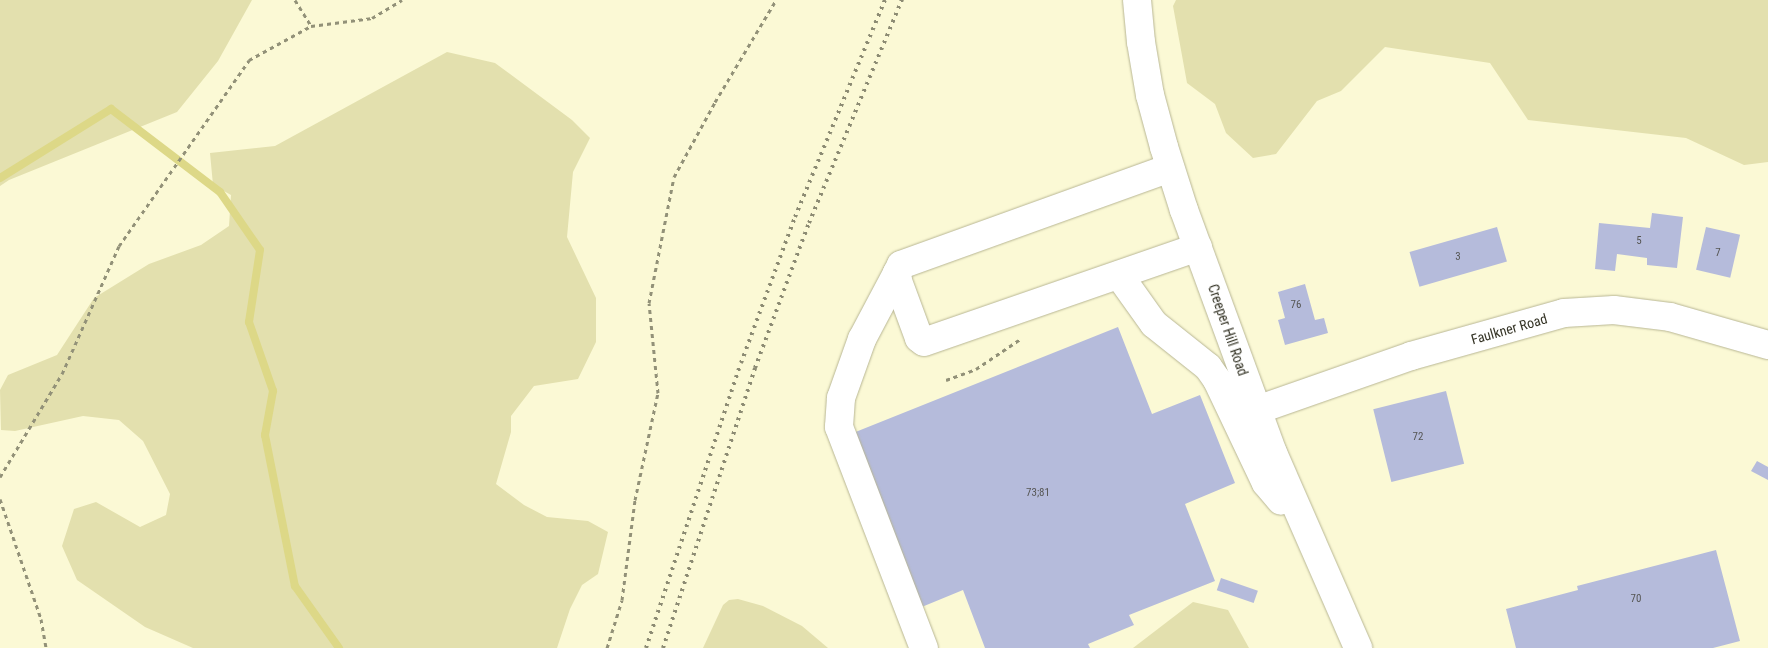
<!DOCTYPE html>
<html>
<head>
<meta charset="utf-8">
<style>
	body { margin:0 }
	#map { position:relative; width:1768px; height:648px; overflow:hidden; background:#fbf9d5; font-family:"Roboto Condensed",sans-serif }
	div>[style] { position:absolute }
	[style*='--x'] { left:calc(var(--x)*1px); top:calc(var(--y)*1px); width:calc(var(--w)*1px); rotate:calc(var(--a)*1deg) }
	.green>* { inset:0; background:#e3e0ae }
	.stream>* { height:8px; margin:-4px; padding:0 4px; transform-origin:4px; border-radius:4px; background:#ddd887 }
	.building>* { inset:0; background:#b5bbdb; transform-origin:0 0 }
	.path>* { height:3px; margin-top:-1.5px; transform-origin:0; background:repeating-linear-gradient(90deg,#929178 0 4px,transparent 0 8px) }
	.roads { filter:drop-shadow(0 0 1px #b8b694) drop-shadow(0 0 1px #b8b694) }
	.minor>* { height:28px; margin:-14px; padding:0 14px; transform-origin:14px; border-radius:14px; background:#fff }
	.rail>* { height:4px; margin-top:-2px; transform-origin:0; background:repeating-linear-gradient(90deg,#8c8b73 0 2.5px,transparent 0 7.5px) }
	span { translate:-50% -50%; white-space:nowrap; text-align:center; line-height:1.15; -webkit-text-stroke:4px #fff; paint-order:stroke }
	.number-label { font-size:11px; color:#565654 }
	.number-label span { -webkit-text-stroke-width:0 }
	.street-label { font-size:14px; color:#363527 }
</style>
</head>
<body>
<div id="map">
	<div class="green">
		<div style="clip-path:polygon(0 0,252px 0,218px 61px,177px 112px,9px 180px,0 186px)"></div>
		<div style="clip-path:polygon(1176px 0,1768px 0,1768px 162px,1744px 165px,1686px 138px,1528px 120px,1490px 63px,1385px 47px,1341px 91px,1317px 101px,1276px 154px,1253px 158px,1226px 133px,1215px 104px,1187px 83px,1173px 6px)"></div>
		<div style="clip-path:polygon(447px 52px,495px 63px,572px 120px,590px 138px,573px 172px,567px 237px,596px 298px,596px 342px,578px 379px,534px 386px,511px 416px,511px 432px,496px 484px,524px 505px,547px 517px,588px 521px,608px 532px,598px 574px,582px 585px,570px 609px,557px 648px,193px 648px,145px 627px,77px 580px,62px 546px,74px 509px,96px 502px,140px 527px,166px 515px,170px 494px,143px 441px,119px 420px,83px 416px,15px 431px,1px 430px,0 390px,8px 375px,57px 355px,94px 298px,149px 264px,201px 245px,229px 226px,231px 195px,213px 185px,210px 153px,275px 146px)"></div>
		<div style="clip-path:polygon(738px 599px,763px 606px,802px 626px,828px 648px,703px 648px,723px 605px,729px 600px)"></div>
		<div style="clip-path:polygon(1193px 602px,1228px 610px,1249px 648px,1133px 648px)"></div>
	</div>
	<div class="stream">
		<div style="--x:0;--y:178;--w:131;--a:-31.9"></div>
		<div style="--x:111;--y:109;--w:137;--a:37.3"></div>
		<div style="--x:220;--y:192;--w:70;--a:55.4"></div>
		<div style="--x:260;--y:250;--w:73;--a:98.7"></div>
		<div style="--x:249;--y:322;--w:73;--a:70.8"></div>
		<div style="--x:273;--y:391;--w:45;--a:100.3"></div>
		<div style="--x:265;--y:435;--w:154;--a:78.8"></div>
		<div style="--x:295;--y:586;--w:76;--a:54.6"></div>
	</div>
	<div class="building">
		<div style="clip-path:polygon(1652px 213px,1683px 217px,1677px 268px,1647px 265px,1647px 258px,1617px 254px,1615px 271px,1595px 269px,1599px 223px,1650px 228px)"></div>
		<div style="left:1497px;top:227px;width:36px;height:91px;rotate:74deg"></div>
		<div style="left:1706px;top:227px;width:35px;height:44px;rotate:13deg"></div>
		<div style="clip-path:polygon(1305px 284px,1315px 320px,1324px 318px,1328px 333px,1285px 345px,1278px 320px,1285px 318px,1278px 292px)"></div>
		<div style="clip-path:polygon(1118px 327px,1152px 414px,1200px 395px,1235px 483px,1185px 504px,1215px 581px,1129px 615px,1134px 625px,1088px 644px,1090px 648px,985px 648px,963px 590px,912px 611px,843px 437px)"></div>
		<div style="left:1446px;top:391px;width:75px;height:75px;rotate:76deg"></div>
		<div style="clip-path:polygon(1757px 461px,1768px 467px,1768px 480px,1751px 471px)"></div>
		<div style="clip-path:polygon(1716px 550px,1740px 641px,1713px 648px,1516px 648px,1506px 609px,1578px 590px,1577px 586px)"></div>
		<div style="left:1221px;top:578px;width:39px;height:13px;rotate:19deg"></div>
	</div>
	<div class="path">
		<div style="--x:295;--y:0;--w:31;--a:58"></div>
		<div style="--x:311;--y:26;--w:62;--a:-7.5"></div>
		<div style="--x:372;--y:18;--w:35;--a:-31"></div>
		<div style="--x:946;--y:380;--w:32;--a:-20"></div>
		<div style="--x:976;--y:369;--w:55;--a:-34"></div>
		<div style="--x:0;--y:477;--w:120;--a:-59"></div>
		<div style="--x:62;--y:374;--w:140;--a:-66"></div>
		<div style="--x:119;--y:246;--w:227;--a:-55"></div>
		<div style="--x:249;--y:60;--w:71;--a:-28.7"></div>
		<div style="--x:0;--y:499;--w:127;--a:71.1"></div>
		<div style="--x:41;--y:619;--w:29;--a:80"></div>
		<div style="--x:607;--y:648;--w:50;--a:-72.6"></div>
		<div style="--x:622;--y:600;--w:101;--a:-82.6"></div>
		<div style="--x:635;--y:500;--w:109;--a:-77.9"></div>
		<div style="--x:658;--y:393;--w:90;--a:-95.7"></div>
		<div style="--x:649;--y:303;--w:128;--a:-78.8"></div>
		<div style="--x:674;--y:177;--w:85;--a:-61.3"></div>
		<div style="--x:715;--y:102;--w:119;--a:-59.1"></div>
	</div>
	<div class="roads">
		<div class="minor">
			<div style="--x:1137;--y:0;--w:42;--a:84.6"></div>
			<div style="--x:1141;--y:42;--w:54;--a:80.4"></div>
			<div style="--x:1150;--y:95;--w:54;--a:74.9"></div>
			<div style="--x:1164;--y:147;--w:66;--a:72.4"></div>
			<div style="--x:1184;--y:210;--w:259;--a:69.9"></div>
			<div style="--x:1273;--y:453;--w:213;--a:66.4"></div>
			<div style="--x:1170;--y:168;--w:286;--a:160.2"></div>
			<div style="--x:901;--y:265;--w:9;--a:117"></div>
			<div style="--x:897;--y:273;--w:8;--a:83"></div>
			<div style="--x:898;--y:281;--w:61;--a:69.8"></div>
			<div style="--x:919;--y:338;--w:6;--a:39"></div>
			<div style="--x:924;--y:342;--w:290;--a:-19.1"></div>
			<div style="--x:897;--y:273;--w:75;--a:117.9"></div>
			<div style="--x:862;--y:339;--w:63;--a:109.6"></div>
			<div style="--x:841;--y:398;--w:29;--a:94"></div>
			<div style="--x:839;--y:427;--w:237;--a:69"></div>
			<div style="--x:1119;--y:275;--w:60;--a:54.5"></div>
			<div style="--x:1154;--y:324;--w:69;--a:38.5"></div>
			<div style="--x:1208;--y:367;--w:16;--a:55"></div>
			<div style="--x:1217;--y:380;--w:114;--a:64.6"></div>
			<div style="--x:1266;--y:483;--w:23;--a:50"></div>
			<div style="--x:1257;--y:410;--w:163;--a:-19.3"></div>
			<div style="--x:1411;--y:356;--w:159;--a:-15.7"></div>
			<div style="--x:1564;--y:313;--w:50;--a:-3.4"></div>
			<div style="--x:1614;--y:310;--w:56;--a:7.1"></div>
			<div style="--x:1670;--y:317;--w:102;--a:15.9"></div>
		</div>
	</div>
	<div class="rail">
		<div style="--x:646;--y:648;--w:300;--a:-71.6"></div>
		<div style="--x:741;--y:363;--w:156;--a:-69.7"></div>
		<div style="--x:795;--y:217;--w:235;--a:-67.5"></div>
		<div style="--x:663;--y:648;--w:295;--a:-71.8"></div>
		<div style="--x:755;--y:368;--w:155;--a:-69.6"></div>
		<div style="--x:809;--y:223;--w:242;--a:-67.4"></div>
	</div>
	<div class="number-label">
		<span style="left:1639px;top:241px">5</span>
		<span style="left:1718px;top:253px">7</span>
		<span style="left:1458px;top:257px">3</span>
		<span style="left:1296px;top:305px">76</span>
		<span style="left:1418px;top:437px">72</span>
		<span style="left:1038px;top:493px">73;81</span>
		<span style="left:1636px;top:599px">70</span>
	</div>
	<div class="street-label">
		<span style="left:1509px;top:329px;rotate:-16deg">Faulkner Road</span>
		<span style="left:1228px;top:330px;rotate:71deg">Creeper Hill Road</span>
	</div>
</div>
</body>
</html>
